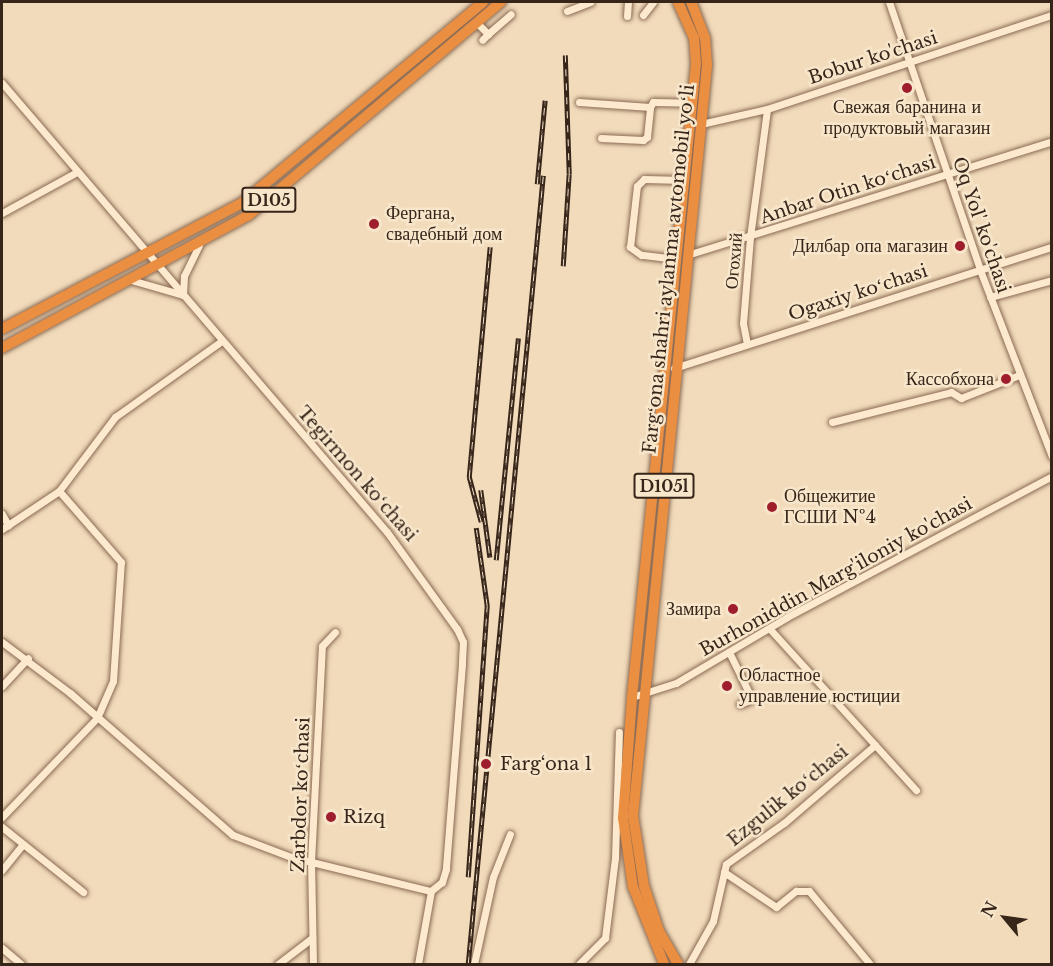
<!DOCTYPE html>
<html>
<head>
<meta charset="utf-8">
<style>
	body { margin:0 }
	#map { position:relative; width:1053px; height:966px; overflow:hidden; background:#f1dbbb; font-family:"Libre Baskerville",serif }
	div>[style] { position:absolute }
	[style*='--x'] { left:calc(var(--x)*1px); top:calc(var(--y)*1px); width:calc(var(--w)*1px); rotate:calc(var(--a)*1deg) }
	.roads { filter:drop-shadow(0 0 2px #8a6a53) drop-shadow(0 0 2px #8a6a53) }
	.minor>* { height:7px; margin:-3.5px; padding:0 3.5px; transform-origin:3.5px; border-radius:3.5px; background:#fce9ce }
	.highway>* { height:10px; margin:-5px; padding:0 5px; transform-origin:5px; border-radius:5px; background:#ea8e42 }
	.rail>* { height:4.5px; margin-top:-2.25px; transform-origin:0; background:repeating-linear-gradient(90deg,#f8e6cb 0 7px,#37251a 0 14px); box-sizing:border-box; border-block:2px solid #37251a }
	.dots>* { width:16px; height:16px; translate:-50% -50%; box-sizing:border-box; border:3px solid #f8e6cb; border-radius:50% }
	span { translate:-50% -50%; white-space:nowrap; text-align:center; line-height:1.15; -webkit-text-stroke:5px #f8e6cb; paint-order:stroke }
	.shield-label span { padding:2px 4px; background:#f8e6cb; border:2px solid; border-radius:4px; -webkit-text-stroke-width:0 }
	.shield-label { font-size:16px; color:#37251a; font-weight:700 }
	.street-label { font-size:18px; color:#37251a }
	.poi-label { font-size:18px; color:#37251a }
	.left { translate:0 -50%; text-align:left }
	.right { translate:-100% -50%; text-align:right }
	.frame { position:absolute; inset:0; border:3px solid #37251a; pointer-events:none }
	.north { position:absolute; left:975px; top:888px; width:60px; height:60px; -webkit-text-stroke:4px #f8e6cb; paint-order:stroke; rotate:299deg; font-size:16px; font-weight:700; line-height:24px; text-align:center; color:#37251a }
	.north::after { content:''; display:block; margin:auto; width:21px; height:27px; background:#37251a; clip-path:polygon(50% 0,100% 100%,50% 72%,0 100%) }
</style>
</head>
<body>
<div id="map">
	<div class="roads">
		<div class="minor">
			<div style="--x:889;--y:2;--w:283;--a:71.2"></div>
			<div style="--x:980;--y:270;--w:200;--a:68.9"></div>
			<div style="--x:567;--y:11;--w:25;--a:-21"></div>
			<div style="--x:643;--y:15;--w:16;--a:-52"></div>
			<div style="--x:627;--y:16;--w:14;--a:-86"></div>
			<div style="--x:477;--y:23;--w:16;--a:45"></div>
			<div style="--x:488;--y:34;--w:8;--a:135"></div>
			<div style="--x:488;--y:34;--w:30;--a:-41"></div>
			<div style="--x:2;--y:83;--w:591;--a:49.39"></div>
			<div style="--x:387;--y:532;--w:120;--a:54.2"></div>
			<div style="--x:457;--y:629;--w:14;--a:65"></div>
			<div style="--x:463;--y:642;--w:22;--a:93"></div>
			<div style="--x:462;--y:664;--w:206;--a:94.5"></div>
			<div style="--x:446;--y:869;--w:14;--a:107"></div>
			<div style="--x:442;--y:882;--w:14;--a:141"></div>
			<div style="--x:431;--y:891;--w:74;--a:100.1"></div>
			<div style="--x:579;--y:102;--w:71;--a:4"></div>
			<div style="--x:650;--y:107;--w:6;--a:-59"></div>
			<div style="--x:653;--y:102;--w:39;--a:1"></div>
			<div style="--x:701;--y:124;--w:68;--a:-12.8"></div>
			<div style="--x:767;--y:109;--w:300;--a:-18.3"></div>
			<div style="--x:601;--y:138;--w:42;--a:2.7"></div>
			<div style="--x:643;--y:140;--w:5;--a:-37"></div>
			<div style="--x:647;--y:137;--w:30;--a:-84"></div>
			<div style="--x:2;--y:213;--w:83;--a:-28.7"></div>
			<div style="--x:687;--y:255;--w:382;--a:-17.3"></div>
			<div style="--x:676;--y:259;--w:35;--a:-173"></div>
			<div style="--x:641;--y:255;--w:14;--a:-144"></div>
			<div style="--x:630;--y:247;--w:61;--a:-83.5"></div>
			<div style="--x:637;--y:186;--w:10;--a:-45"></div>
			<div style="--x:644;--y:179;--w:40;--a:1.4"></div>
			<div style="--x:131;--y:280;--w:54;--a:16.1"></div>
			<div style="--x:183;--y:295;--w:19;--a:-87"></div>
			<div style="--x:184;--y:276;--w:34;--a:-64"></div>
			<div style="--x:990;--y:297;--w:64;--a:-15.3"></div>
			<div style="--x:747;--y:344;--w:21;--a:-101"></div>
			<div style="--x:743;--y:323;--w:86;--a:-85.3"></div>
			<div style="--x:750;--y:237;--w:129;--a:-82.4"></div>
			<div style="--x:674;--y:368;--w:397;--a:-17.8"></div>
			<div style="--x:832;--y:422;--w:123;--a:-14.1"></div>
			<div style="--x:951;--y:392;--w:12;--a:31"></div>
			<div style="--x:961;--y:398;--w:62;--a:-21.6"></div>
			<div style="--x:2;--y:514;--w:13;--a:61"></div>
			<div style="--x:2;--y:529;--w:69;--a:-33.7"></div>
			<div style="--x:59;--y:491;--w:93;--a:-52.9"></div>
			<div style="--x:115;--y:417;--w:129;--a:-35.5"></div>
			<div style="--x:769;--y:628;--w:219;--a:47.8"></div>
			<div style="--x:2;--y:642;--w:85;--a:36.9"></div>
			<div style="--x:70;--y:693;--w:216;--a:41.1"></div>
			<div style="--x:233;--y:835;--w:62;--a:20.8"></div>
			<div style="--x:291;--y:857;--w:144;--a:13.7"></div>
			<div style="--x:729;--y:652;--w:52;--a:63.9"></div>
			<div style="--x:752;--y:699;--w:13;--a:157"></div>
			<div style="--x:2;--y:686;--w:38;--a:-47"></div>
			<div style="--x:632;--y:697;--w:46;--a:-17.7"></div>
			<div style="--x:676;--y:683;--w:129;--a:-30.7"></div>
			<div style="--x:787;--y:617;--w:300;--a:-28"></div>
			<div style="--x:2;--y:817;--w:137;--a:-46.2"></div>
			<div style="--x:97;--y:718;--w:40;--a:-66.6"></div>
			<div style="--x:113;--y:681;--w:119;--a:-86.2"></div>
			<div style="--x:121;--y:562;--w:94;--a:-131.1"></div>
			<div style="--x:2;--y:827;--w:104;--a:38.7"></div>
			<div style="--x:2;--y:870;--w:33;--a:-51"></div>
			<div style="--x:724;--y:872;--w:63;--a:33.9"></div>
			<div style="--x:776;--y:907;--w:26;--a:-39"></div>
			<div style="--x:796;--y:891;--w:13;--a:0"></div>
			<div style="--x:809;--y:891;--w:95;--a:50.1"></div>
			<div style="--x:2;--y:948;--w:25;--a:40"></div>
			<div style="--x:278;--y:964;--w:43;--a:-37.4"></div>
			<div style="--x:313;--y:964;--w:102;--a:-91.1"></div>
			<div style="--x:311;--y:862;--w:216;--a:-87.1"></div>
			<div style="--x:322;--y:646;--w:19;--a:-47"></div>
			<div style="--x:474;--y:964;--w:89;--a:-77.7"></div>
			<div style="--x:493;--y:877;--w:46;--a:-68.4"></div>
			<div style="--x:579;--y:964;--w:37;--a:-45"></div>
			<div style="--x:605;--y:938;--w:81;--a:-82.9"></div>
			<div style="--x:615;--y:858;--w:126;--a:-88.2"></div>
			<div style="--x:689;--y:964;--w:49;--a:-60.8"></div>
			<div style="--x:713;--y:921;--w:58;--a:-77.2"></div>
			<div style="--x:726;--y:864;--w:71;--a:-35.3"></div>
			<div style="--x:784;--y:823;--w:120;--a:-40.6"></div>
		</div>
		<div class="highway">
			<div style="--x:2;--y:329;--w:271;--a:-27.7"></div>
			<div style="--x:242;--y:203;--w:314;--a:-39.8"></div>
			<div style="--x:2;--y:348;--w:281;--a:-28.3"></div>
			<div style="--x:249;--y:215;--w:330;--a:-40.2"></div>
			<div style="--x:664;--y:964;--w:83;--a:-111.9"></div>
			<div style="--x:633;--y:887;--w:70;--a:-98.2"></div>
			<div style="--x:623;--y:818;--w:121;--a:-85.7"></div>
			<div style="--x:632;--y:697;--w:636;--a:-84.23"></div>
			<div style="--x:696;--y:64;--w:26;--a:-94"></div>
			<div style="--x:694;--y:38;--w:39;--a:-114"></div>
			<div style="--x:678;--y:964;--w:38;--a:-120"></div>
			<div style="--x:659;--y:931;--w:47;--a:-108.4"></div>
			<div style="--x:644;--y:886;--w:71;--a:-98.9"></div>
			<div style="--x:633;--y:816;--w:755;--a:-84.37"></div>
			<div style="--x:707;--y:65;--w:27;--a:-94"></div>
			<div style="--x:705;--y:38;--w:39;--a:-111"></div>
		</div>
	</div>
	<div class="rail">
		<div style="--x:537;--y:184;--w:84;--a:-84.6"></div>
		<div style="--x:563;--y:266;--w:92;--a:-86.3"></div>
		<div style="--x:569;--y:174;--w:119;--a:-91.9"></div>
		<div style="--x:481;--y:490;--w:68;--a:82.3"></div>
		<div style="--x:481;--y:522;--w:47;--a:-104.9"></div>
		<div style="--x:469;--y:477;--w:231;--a:-84.8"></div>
		<div style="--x:496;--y:560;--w:223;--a:-84.3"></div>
		<div style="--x:468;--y:877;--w:272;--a:-86"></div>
		<div style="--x:487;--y:606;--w:79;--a:-98"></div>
		<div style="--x:468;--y:964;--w:792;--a:-84.56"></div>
	</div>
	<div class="dots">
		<div style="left:907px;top:88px;background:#9e1e2d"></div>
		<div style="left:374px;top:224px;background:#9e1e2d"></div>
		<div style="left:960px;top:246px;background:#9e1e2d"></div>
		<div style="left:1006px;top:379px;background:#9e1e2d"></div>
		<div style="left:772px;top:507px;background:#9e1e2d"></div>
		<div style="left:733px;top:609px;background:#9e1e2d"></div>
		<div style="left:727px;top:686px;background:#9e1e2d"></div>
		<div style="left:486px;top:764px;background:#9e1e2d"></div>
		<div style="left:331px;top:817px;background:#9e1e2d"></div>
	</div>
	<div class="shield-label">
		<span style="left:269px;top:200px">D105</span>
		<span style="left:664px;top:486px">D105l</span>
	</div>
	<div class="street-label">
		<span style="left:873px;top:58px;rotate:-18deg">Bobur ko'chasi</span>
		<span style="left:848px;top:190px;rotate:-18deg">Anbar Otin koʻchasi</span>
		<span style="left:981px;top:225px;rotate:71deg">Oq Yol' ko'chasi</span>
		<span style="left:734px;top:261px;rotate:-85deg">Огохий</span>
		<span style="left:669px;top:269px;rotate:-84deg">Fargʻona shahri aylanma avtomobil yoʻli</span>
		<span style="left:858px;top:293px;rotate:-18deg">Ogaxiy koʻchasi</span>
		<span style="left:357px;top:474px;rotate:49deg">Tegirmon koʻchasi</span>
		<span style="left:836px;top:577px;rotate:-29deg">Burhoniddin Marg'iloniy ko'chasi</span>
		<span style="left:301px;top:795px;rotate:-88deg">Zarbdor koʻchasi</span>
		<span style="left:788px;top:796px;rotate:-39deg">Ezgulik koʻchasi</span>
	</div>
	<div class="poi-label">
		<span style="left:907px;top:118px">Свежая баранина и<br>продуктовый магазин</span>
		<span class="left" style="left:386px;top:224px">Фергана,<br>свадебный дом</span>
		<span class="right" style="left:948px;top:246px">Дилбар опа магазин</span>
		<span class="right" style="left:994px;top:379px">Кассобхона</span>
		<span class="left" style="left:784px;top:507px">Общежитие<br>ГСШИ №4</span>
		<span class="right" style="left:721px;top:609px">Замира</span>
		<span class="left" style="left:739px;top:686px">Областное<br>управление юстиции</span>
		<span class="left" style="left:500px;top:764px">Farg‘ona 1</span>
		<span class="left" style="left:343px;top:817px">Rizq</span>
	</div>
	<div class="frame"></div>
	<div class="north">N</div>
</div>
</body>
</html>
